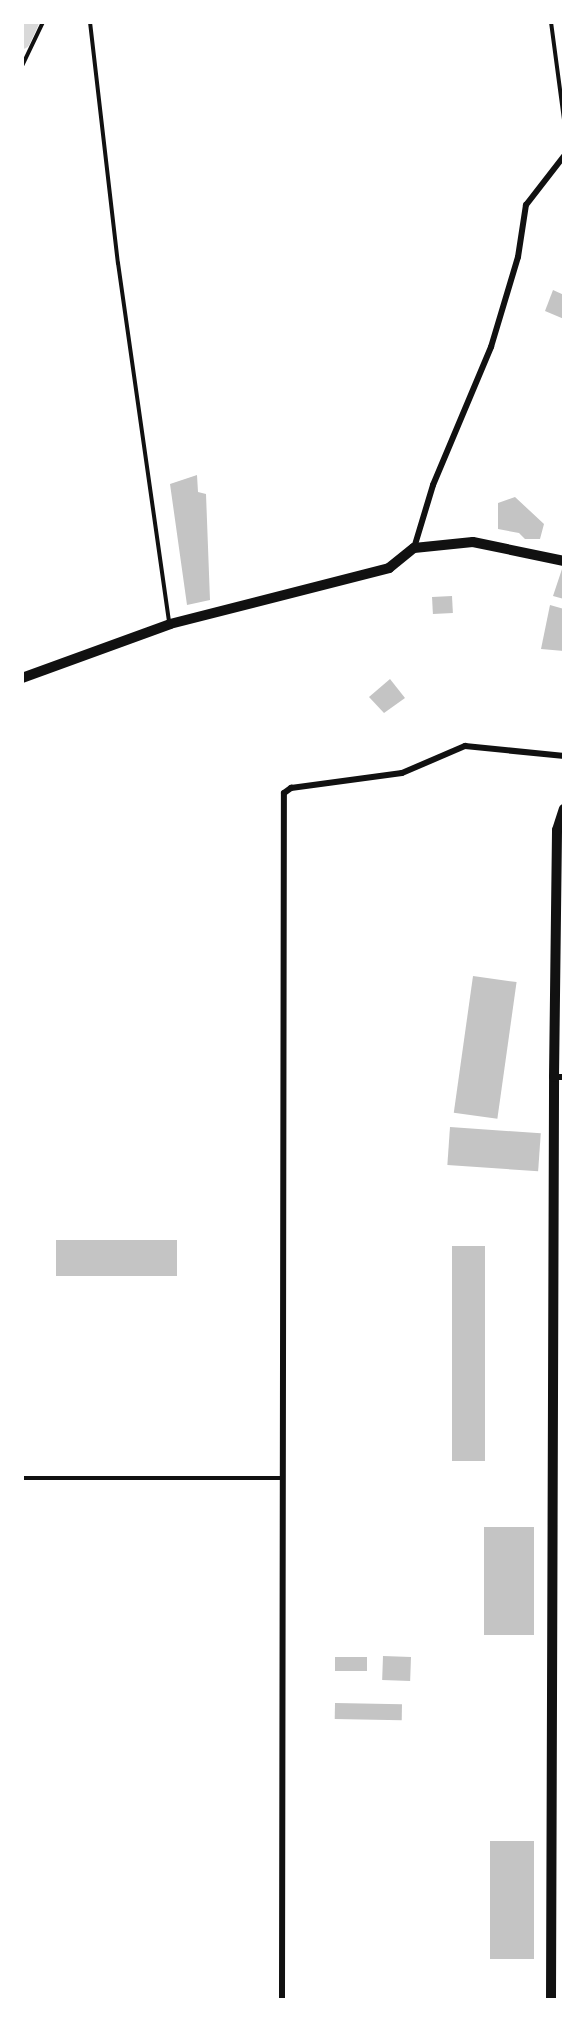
<!DOCTYPE html>
<html>
<head>
<meta charset="utf-8">
<style>
	body { margin:0 }
	#map { position:relative; width:586px; height:2022px; overflow:hidden; background:#fff; font-family:"IBM Plex Sans",sans-serif }
	div>[style] { position:absolute }
	[style*='--x'] { left:calc(var(--x)*1px); top:calc(var(--y)*1px); width:calc(var(--w)*1px); rotate:calc(var(--a)*1deg) }
	.canal>* { height:15px; margin:-7.5px; padding:0 7.5px; transform-origin:7.5px; border-radius:7.5px; background:#d9d9d9 }
	.building>* { inset:0; background:#c4c4c4; transform-origin:0 0 }
	.service>* { height:4px; margin:-2px; padding:0 2px; transform-origin:2px; border-radius:2px; background:#111 }
	.minor>* { height:6px; margin:-3px; padding:0 3px; transform-origin:3px; border-radius:3px; background:#111 }
	.tertiary>* { height:10px; margin:-5px; padding:0 5px; transform-origin:5px; border-radius:5px; background:#111 }
	span { translate:-50% -50%; white-space:nowrap; text-align:center; line-height:1.15; -webkit-text-stroke:6px #fff; paint-order:stroke }
	.frame { position:absolute; inset:0; border:24px solid #fff; pointer-events:none }
</style>
</head>
<body>
<div id="map">
	<div class="canal">
		<div style="--x:22;--y:41;--w:21;--a:-65"></div>
	</div>
	<div class="building">
		<div style="clip-path:polygon(553px 290px,564px 295px,564px 319px,545px 311px)"></div>
		<div style="clip-path:polygon(197px 475px,198px 492px,206px 494px,210px 600px,187px 605px,170px 484px)"></div>
		<div style="clip-path:polygon(515px 497px,544px 524px,540px 539px,525px 539px,519px 533px,498px 529px,498px 503px)"></div>
		<div style="clip-path:polygon(562px 569px,564px 569px,564px 599px,553px 596px)"></div>
		<div style="left:452px;top:596px;width:17px;height:20px;rotate:87deg"></div>
		<div style="clip-path:polygon(550px 605px,564px 609px,564px 651px,541px 649px)"></div>
		<div style="clip-path:polygon(390px 679px,405px 698px,384px 713px,369px 697px)"></div>
		<div style="left:473px;top:976px;width:44px;height:138px;rotate:8deg"></div>
		<div style="left:450px;top:1127px;width:91px;height:38px;rotate:4deg"></div>
		<div style="left:177px;top:1240px;width:36px;height:121px;rotate:90deg"></div>
		<div style="left:452px;top:1246px;width:33px;height:215px"></div>
		<div style="left:484px;top:1527px;width:50px;height:108px"></div>
		<div style="left:383px;top:1656px;width:28px;height:24px;rotate:2deg"></div>
		<div style="left:335px;top:1657px;width:32px;height:14px"></div>
		<div style="left:335px;top:1703px;width:67px;height:16px;rotate:1deg"></div>
		<div style="left:490px;top:1841px;width:44px;height:118px"></div>
	</div>
	<div class="service">
		<div style="--x:90;--y:22;--w:243;--a:83.4"></div>
		<div style="--x:118;--y:263;--w:363;--a:81.9"></div>
		<div style="--x:551;--y:22;--w:98;--a:82.4"></div>
		<div style="--x:22;--y:66;--w:49;--a:-64.5"></div>
		<div style="--x:22;--y:1478;--w:258;--a:0"></div>
	</div>
	<div class="minor">
		<div style="--x:414;--y:548;--w:66;--a:-73.2"></div>
		<div style="--x:433;--y:485;--w:150;--a:-67.2"></div>
		<div style="--x:491;--y:347;--w:94;--a:-73.3"></div>
		<div style="--x:518;--y:257;--w:53;--a:-81.3"></div>
		<div style="--x:526;--y:205;--w:62;--a:-52.2"></div>
		<div style="--x:554;--y:1077;--w:10;--a:0"></div>
		<div style="--x:282;--y:2000;--w:1207;--a:-89.91"></div>
		<div style="--x:284;--y:793;--w:9;--a:-36"></div>
		<div style="--x:291;--y:788;--w:112;--a:-7.7"></div>
		<div style="--x:402;--y:773;--w:69;--a:-23.2"></div>
		<div style="--x:465;--y:746;--w:100;--a:5.8"></div>
	</div>
	<div class="tertiary">
		<div style="--x:22;--y:678;--w:158;--a:-20"></div>
		<div style="--x:170;--y:624;--w:226;--a:-14.3"></div>
		<div style="--x:389;--y:568;--w:32;--a:-39"></div>
		<div style="--x:414;--y:548;--w:59;--a:-5.8"></div>
		<div style="--x:473;--y:542;--w:93;--a:11.8"></div>
		<div style="--x:551;--y:2000;--w:923;--a:-89.81"></div>
		<div style="--x:554;--y:1077;--w:247;--a:-89.3"></div>
		<div style="--x:557;--y:830;--w:22;--a:-72"></div>
	</div>
	<div class="frame"></div>
</div>
</body>
</html>
